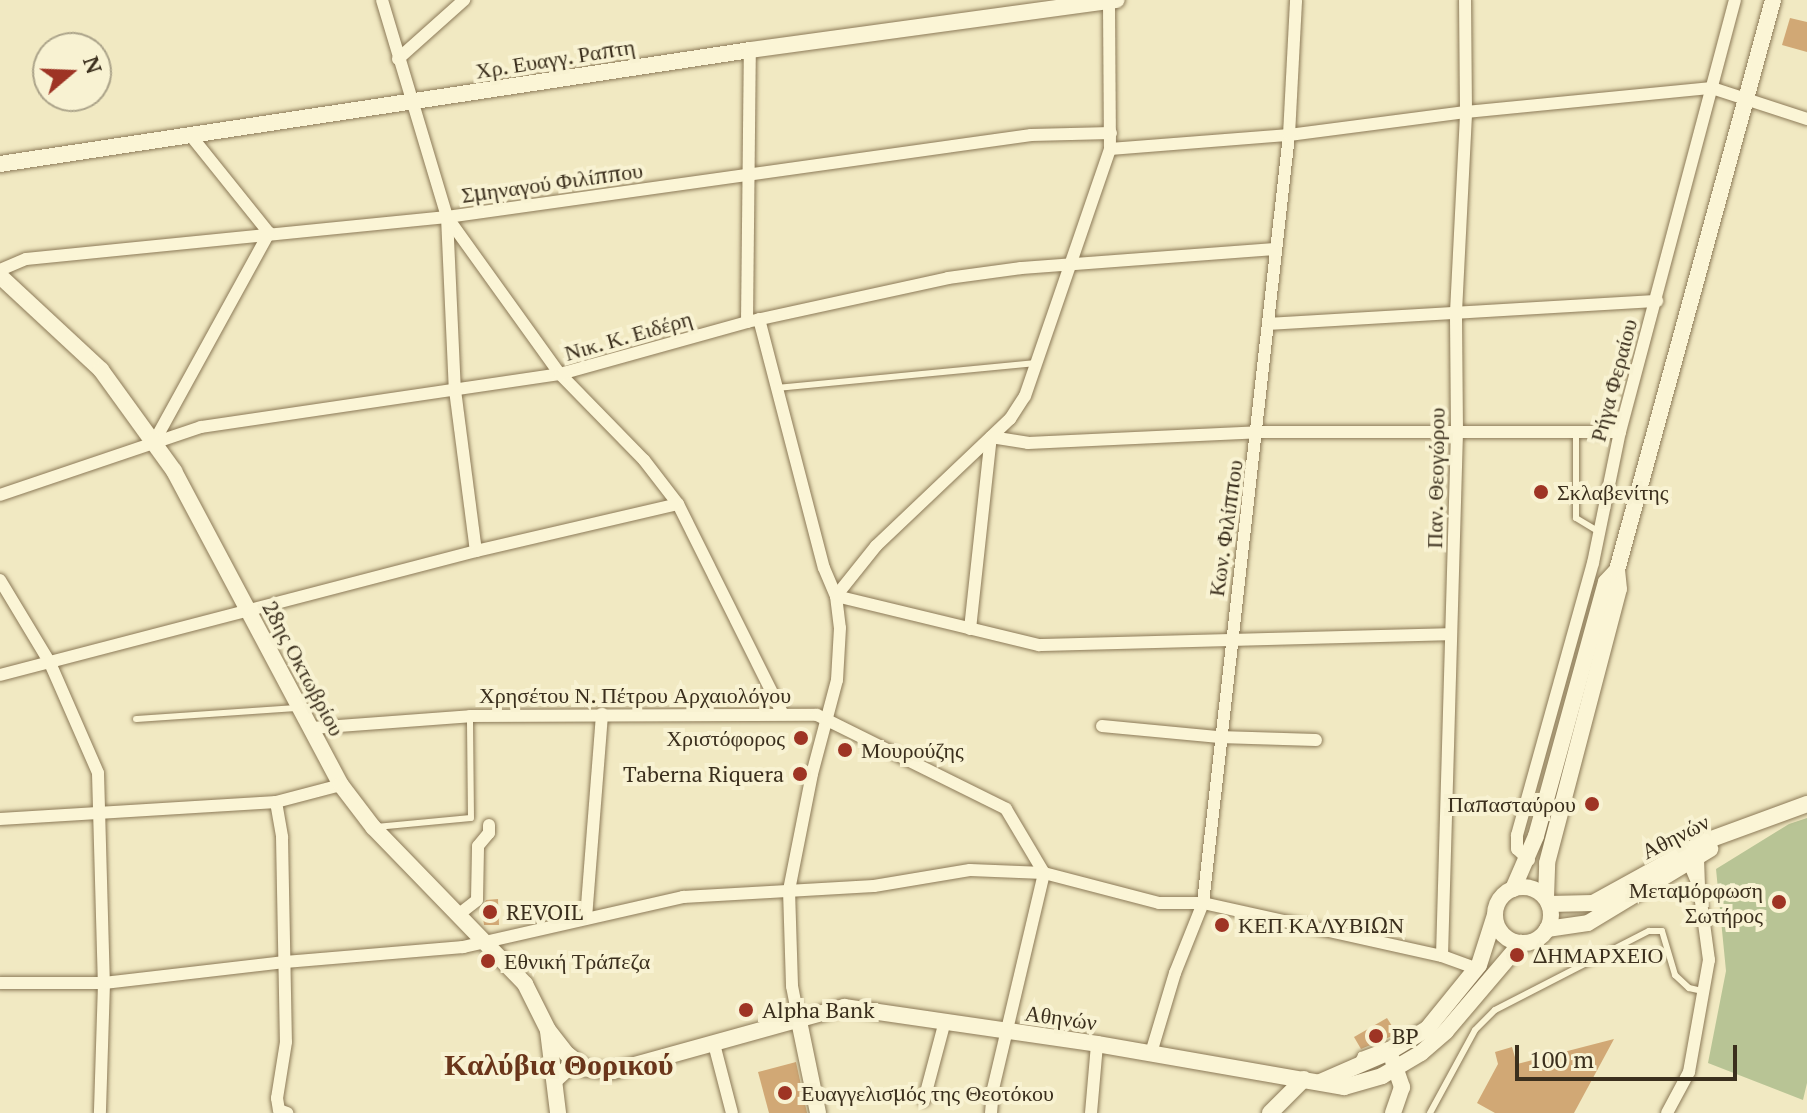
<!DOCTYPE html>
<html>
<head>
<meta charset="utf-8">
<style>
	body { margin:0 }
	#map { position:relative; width:1807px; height:1113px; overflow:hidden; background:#f1e9c2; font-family:"PT Serif",serif }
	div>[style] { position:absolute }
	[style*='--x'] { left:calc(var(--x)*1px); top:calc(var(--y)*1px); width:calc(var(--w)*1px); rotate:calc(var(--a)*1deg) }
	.cemetery>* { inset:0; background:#b8c495 }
	.building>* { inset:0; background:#d1a875 }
	.roads { filter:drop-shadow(0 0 2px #8c7a58) drop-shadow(0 0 2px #8c7a58) }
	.lane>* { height:6px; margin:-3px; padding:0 3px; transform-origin:3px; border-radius:3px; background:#fbf5d6 }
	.street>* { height:12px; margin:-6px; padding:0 6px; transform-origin:6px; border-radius:6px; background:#fbf5d6 }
	.secondary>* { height:16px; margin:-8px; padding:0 8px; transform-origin:8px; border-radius:8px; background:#fbf5d6 }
	.secondary>.ring { margin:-8px; padding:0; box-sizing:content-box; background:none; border:16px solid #fbf5d6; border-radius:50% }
	.dots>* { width:22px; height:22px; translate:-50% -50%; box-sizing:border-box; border:4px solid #f8f2d2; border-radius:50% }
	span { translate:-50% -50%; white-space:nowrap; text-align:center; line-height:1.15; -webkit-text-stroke:8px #f8f2d2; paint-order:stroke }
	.street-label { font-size:22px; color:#3b2f1d }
	.poi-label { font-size:22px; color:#3b2f1d }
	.left { translate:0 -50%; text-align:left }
	.right { translate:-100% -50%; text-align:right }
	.district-label { font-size:30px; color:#6a351a; font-weight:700 }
	.north { position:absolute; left:32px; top:32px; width:80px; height:80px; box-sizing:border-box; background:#f8f2d2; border:2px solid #aca48a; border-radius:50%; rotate:71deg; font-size:22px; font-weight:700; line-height:32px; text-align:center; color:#3b2f1d }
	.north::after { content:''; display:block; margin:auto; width:28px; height:36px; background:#9e3424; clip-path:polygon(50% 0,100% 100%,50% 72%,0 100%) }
	.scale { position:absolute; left:1515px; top:1045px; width:222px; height:36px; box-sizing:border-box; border:4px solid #3b2f1d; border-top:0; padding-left:10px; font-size:24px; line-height:28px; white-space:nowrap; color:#3b2f1d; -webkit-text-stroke:6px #f8f2d2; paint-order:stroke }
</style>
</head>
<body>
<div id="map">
	<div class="cemetery">
		<div style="clip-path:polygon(1807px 818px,1807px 1083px,1803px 1100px,1708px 1063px,1726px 971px,1716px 869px,1789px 824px)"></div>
	</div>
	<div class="building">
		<div style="clip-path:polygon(1790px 18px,1807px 22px,1807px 52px,1782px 45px)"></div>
		<div style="clip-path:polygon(498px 899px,499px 925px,484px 925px,482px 908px,486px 900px)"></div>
		<div style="clip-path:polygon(1387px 1018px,1397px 1034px,1361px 1049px,1354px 1037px)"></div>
		<div style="clip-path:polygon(1614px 1039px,1574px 1113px,1495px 1113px,1477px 1103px,1498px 1064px,1495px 1052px,1512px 1047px,1517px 1064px)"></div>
		<div style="clip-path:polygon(796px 1062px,807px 1113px,769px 1113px,758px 1072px)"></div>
	</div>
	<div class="roads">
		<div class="lane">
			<div style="--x:777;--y:388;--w:260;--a:-5.5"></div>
			<div style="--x:1576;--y:432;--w:86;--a:90"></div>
			<div style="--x:1576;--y:518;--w:26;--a:31"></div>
			<div style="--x:136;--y:719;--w:161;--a:-3.9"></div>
			<div style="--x:376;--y:827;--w:95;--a:-5.4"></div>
			<div style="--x:471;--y:818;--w:101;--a:-90.6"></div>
			<div style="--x:1357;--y:1063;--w:9;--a:-63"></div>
			<div style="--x:1361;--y:1055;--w:43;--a:-20.6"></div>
			<div style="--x:1430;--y:1113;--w:94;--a:-61.5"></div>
			<div style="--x:1475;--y:1030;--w:28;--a:-45"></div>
			<div style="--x:1495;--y:1010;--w:173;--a:-27.2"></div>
			<div style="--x:1649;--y:931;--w:13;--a:0"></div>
			<div style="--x:1662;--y:931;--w:46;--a:73.5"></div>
			<div style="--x:1675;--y:975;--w:19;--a:43"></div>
			<div style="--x:1689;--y:988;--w:13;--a:13"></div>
		</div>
		<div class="street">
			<div style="--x:382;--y:0;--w:227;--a:73.3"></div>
			<div style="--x:447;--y:217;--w:193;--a:54.3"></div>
			<div style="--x:560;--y:374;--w:120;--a:45.7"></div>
			<div style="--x:644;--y:460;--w:56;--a:52.3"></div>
			<div style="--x:678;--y:504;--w:233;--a:63.5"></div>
			<div style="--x:398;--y:59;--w:89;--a:-41.8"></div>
			<div style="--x:1110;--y:149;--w:180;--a:-4.5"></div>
			<div style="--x:1289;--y:135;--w:178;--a:-7.4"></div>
			<div style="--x:1466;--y:112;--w:247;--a:-5.6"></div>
			<div style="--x:1712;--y:88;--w:100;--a:18.1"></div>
			<div style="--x:447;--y:217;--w:173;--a:87.4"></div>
			<div style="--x:455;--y:390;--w:162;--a:82.6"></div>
			<div style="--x:0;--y:270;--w:28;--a:-23"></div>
			<div style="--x:26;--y:259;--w:423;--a:-5.7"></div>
			<div style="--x:447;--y:217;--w:590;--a:-7.99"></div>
			<div style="--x:1031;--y:135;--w:80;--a:-1.4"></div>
			<div style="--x:759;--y:319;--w:257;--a:75.4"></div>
			<div style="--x:824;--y:568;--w:30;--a:67"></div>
			<div style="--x:836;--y:596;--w:32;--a:83"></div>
			<div style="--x:840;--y:628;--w:52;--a:93.3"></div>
			<div style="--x:837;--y:680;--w:97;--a:104.9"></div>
			<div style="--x:812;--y:774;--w:118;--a:101.2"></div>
			<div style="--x:789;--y:890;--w:96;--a:88.2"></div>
			<div style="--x:792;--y:986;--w:36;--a:79"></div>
			<div style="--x:747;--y:322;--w:272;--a:-89.4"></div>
			<div style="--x:1269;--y:324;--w:389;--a:-3.4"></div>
			<div style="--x:154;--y:442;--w:239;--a:-61.2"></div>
			<div style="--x:269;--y:233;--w:124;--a:-128.8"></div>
			<div style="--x:0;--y:495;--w:212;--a:-18.7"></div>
			<div style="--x:201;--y:427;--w:363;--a:-8.4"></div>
			<div style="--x:560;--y:374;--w:194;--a:-15.5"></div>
			<div style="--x:747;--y:322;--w:206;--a:-12.3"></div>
			<div style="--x:948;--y:278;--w:74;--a:-7.8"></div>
			<div style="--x:1021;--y:268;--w:255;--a:-4.3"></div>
			<div style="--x:0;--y:580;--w:97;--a:58.9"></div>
			<div style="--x:50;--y:663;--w:120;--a:66.4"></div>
			<div style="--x:98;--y:773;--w:210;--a:88.4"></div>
			<div style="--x:104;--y:983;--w:130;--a:91.8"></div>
			<div style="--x:836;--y:596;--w:64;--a:-51.3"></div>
			<div style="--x:876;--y:546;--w:185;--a:-43.5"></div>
			<div style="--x:1010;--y:419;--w:27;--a:-57"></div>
			<div style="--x:1025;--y:396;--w:261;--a:-71"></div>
			<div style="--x:1110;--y:149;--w:149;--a:-90.4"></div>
			<div style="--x:836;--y:596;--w:209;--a:13.6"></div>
			<div style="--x:1039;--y:645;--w:411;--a:-1.5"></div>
			<div style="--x:970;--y:629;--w:193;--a:-83.8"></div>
			<div style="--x:991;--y:437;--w:37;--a:9"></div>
			<div style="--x:1028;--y:443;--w:230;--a:-2.7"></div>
			<div style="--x:1258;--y:432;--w:362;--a:0"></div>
			<div style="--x:0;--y:675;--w:492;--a:-14.6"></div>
			<div style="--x:476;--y:551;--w:207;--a:-13.1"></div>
			<div style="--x:1102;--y:726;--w:118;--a:5.4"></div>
			<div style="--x:1219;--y:737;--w:97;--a:1.8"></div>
			<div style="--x:312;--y:728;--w:158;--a:-4.3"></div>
			<div style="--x:470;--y:716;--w:347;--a:-0.2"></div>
			<div style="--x:817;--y:715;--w:211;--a:26.4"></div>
			<div style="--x:1006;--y:809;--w:74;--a:59.3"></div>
			<div style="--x:276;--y:802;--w:36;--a:80"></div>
			<div style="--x:282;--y:837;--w:205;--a:88.9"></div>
			<div style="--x:286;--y:1042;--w:57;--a:99.1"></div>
			<div style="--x:277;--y:1098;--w:12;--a:81"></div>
			<div style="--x:279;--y:1110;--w:9;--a:21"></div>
			<div style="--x:0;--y:819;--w:277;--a:-3.5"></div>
			<div style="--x:276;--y:802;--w:67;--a:-14.7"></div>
			<div style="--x:1686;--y:856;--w:34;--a:67"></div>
			<div style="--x:1699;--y:887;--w:25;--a:-92"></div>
			<div style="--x:1698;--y:862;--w:11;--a:-112"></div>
			<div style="--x:1529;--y:860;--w:16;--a:-137"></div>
			<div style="--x:1517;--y:849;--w:14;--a:-90"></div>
			<div style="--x:1517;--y:835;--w:282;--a:-74.4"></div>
			<div style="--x:1593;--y:563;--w:134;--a:-78.4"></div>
			<div style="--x:1620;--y:432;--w:447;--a:-75.1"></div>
			<div style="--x:458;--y:915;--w:24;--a:-38"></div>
			<div style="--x:477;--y:900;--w:54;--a:-88.9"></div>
			<div style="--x:478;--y:846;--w:17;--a:-50"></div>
			<div style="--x:489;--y:833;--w:8;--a:-90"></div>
			<div style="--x:586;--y:918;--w:205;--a:-85.5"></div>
			<div style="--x:1442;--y:956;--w:524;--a:-88.36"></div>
			<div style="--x:1457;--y:432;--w:120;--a:-90.5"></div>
			<div style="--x:1456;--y:312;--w:200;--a:-87.1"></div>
			<div style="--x:1466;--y:112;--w:112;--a:-90.5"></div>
			<div style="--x:0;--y:983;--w:104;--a:0"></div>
			<div style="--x:104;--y:983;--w:182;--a:-6.6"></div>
			<div style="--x:285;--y:962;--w:179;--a:-4.8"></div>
			<div style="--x:463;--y:947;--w:226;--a:-12.8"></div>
			<div style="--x:683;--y:897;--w:191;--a:-3.3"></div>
			<div style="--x:874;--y:886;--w:97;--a:-9.5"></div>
			<div style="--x:970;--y:870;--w:74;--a:2.3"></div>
			<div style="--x:1044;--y:873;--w:119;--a:14.6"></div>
			<div style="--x:1159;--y:903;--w:44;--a:0"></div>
			<div style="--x:1203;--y:903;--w:245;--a:12.5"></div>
			<div style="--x:1442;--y:956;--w:37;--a:20"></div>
			<div style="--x:714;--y:1044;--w:71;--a:75.4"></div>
			<div style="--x:1151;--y:1053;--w:84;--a:-73.3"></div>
			<div style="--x:1175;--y:973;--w:75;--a:-68.2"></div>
			<div style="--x:1203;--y:903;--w:773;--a:-83.61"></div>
			<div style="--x:1289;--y:135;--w:135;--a:-87"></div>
			<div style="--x:924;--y:1100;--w:82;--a:-75.1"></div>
			<div style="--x:991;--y:1113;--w:24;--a:-85"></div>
			<div style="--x:993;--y:1089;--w:222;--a:-76.7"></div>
			<div style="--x:1091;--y:1113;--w:69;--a:-85"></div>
			<div style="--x:1667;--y:1113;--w:47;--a:-61.8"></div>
			<div style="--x:1689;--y:1072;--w:114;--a:-79.9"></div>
			<div style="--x:1709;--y:960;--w:74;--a:-97.8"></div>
		</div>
		<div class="secondary">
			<div style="--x:0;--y:164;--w:759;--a:-8.64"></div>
			<div style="--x:750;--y:50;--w:370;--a:-7.8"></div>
			<div style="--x:0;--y:276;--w:138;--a:42.9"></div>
			<div style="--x:101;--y:370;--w:125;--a:54.1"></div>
			<div style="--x:174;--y:471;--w:356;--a:62"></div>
			<div style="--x:341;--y:785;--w:53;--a:52.7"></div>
			<div style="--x:373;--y:827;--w:219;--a:45.9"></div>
			<div style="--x:525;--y:984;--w:51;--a:63.4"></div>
			<div style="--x:548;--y:1030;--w:31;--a:52"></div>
			<div style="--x:567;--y:1054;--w:23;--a:38"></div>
			<div class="ring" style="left:1495px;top:887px;width:40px;height:40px"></div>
			<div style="--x:1513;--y:889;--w:58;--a:-66.5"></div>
			<div style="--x:1536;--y:836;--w:263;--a:-74.6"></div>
			<div style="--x:1606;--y:582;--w:16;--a:-47"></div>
			<div style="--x:1546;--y:898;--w:35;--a:-88"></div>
			<div style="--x:1547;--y:863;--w:283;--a:-75.3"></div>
			<div style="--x:1619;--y:589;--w:19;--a:-96"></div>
			<div style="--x:1617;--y:570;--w:591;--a:-74.69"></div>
			<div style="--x:1549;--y:904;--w:44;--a:-1.3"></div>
			<div style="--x:1593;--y:903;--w:129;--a:-28.8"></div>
			<div style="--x:1706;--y:841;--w:108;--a:-20.1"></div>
			<div style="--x:1547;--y:929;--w:41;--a:-8.3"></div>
			<div style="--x:1588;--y:923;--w:143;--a:-31.2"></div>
			<div style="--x:799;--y:1021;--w:94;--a:78.3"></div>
			<div style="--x:548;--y:1031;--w:83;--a:83"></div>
			<div style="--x:1393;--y:1061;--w:28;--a:71"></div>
			<div style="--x:1402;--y:1087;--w:28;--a:109"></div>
			<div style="--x:555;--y:1080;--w:19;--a:-43"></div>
			<div style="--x:569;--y:1067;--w:44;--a:5.2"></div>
			<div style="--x:613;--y:1071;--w:240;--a:-15.5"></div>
			<div style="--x:844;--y:1007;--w:256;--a:8.3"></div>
			<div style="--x:1097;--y:1044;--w:251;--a:9.9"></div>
			<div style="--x:1344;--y:1087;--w:40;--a:-16"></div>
			<div style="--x:1382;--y:1076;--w:45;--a:-30.5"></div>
			<div style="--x:1421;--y:1053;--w:33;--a:-41"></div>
			<div style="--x:1446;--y:1031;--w:116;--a:-49.6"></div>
			<div style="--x:1320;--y:1082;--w:75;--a:-23.5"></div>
			<div style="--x:1389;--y:1052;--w:44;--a:-31.2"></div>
			<div style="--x:1427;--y:1029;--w:82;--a:-50.9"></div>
			<div style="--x:1479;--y:965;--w:52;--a:-72.3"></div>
			<div style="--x:1270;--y:1113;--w:48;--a:-45"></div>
		</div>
	</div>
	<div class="dots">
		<div style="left:1541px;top:492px;background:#9e3424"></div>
		<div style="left:801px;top:738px;background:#9e3424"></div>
		<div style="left:845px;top:750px;background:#9e3424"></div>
		<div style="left:800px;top:774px;background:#9e3424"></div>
		<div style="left:1592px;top:804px;background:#9e3424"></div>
		<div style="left:1779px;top:902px;background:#9e3424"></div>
		<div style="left:490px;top:912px;background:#9e3424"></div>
		<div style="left:1222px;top:925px;background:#9e3424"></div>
		<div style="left:1517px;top:955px;background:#9e3424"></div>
		<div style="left:488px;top:961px;background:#9e3424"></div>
		<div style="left:746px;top:1010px;background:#9e3424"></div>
		<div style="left:1376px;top:1036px;background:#9e3424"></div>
		<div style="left:785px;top:1093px;background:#9e3424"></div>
	</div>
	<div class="street-label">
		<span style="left:555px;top:58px;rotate:-9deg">Χρ. Ευαγγ. Ραπτη</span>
		<span style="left:552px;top:182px;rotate:-8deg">Σμηναγού Φιλίππου</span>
		<span style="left:628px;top:335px;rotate:-16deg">Νικ. Κ. Ειδέρη</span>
		<span style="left:1613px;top:380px;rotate:-75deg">Ρήγα Φεραίου</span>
		<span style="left:1435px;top:478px;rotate:-89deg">Παν. Θεογώρου</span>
		<span style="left:1225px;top:528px;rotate:-82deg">Κων. Φιλίππου</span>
		<span style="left:304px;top:668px;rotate:62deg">28ης Οκτωβρίου</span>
		<span style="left:635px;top:695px">Χρησέτου Ν. Πέτρου Αρχαιολόγου</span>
		<span style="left:1675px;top:836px;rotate:-27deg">Αθηνών</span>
		<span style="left:1061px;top:1017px;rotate:8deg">Αθηνών</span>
	</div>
	<div class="poi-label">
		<span class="left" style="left:1557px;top:492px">Σκλαβενίτης</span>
		<span class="right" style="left:785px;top:738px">Χριστόφορος</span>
		<span class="left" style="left:861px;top:750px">Μουρούζης</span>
		<span class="right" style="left:784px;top:774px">Taberna Riquera</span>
		<span class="right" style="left:1576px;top:804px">Παπασταύρου</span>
		<span class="right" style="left:1763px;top:902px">Μεταμόρφωση<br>Σωτήρος</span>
		<span class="left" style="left:506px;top:912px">REVOIL</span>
		<span class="left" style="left:1238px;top:925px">ΚΕΠ ΚΑΛΥΒΙΩΝ</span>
		<span class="left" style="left:1533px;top:955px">ΔΗΜΑΡΧΕΙΟ</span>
		<span class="left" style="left:504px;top:961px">Εθνική Τράπεζα</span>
		<span class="left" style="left:762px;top:1010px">Alpha Bank</span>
		<span class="left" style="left:1392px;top:1036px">BP</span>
		<span class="left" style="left:801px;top:1093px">Ευαγγελισμός της Θεοτόκου</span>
	</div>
	<div class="district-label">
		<span style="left:559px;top:1064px">Καλύβια Θορικού</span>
	</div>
	<div class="north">N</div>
	<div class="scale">100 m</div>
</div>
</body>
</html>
